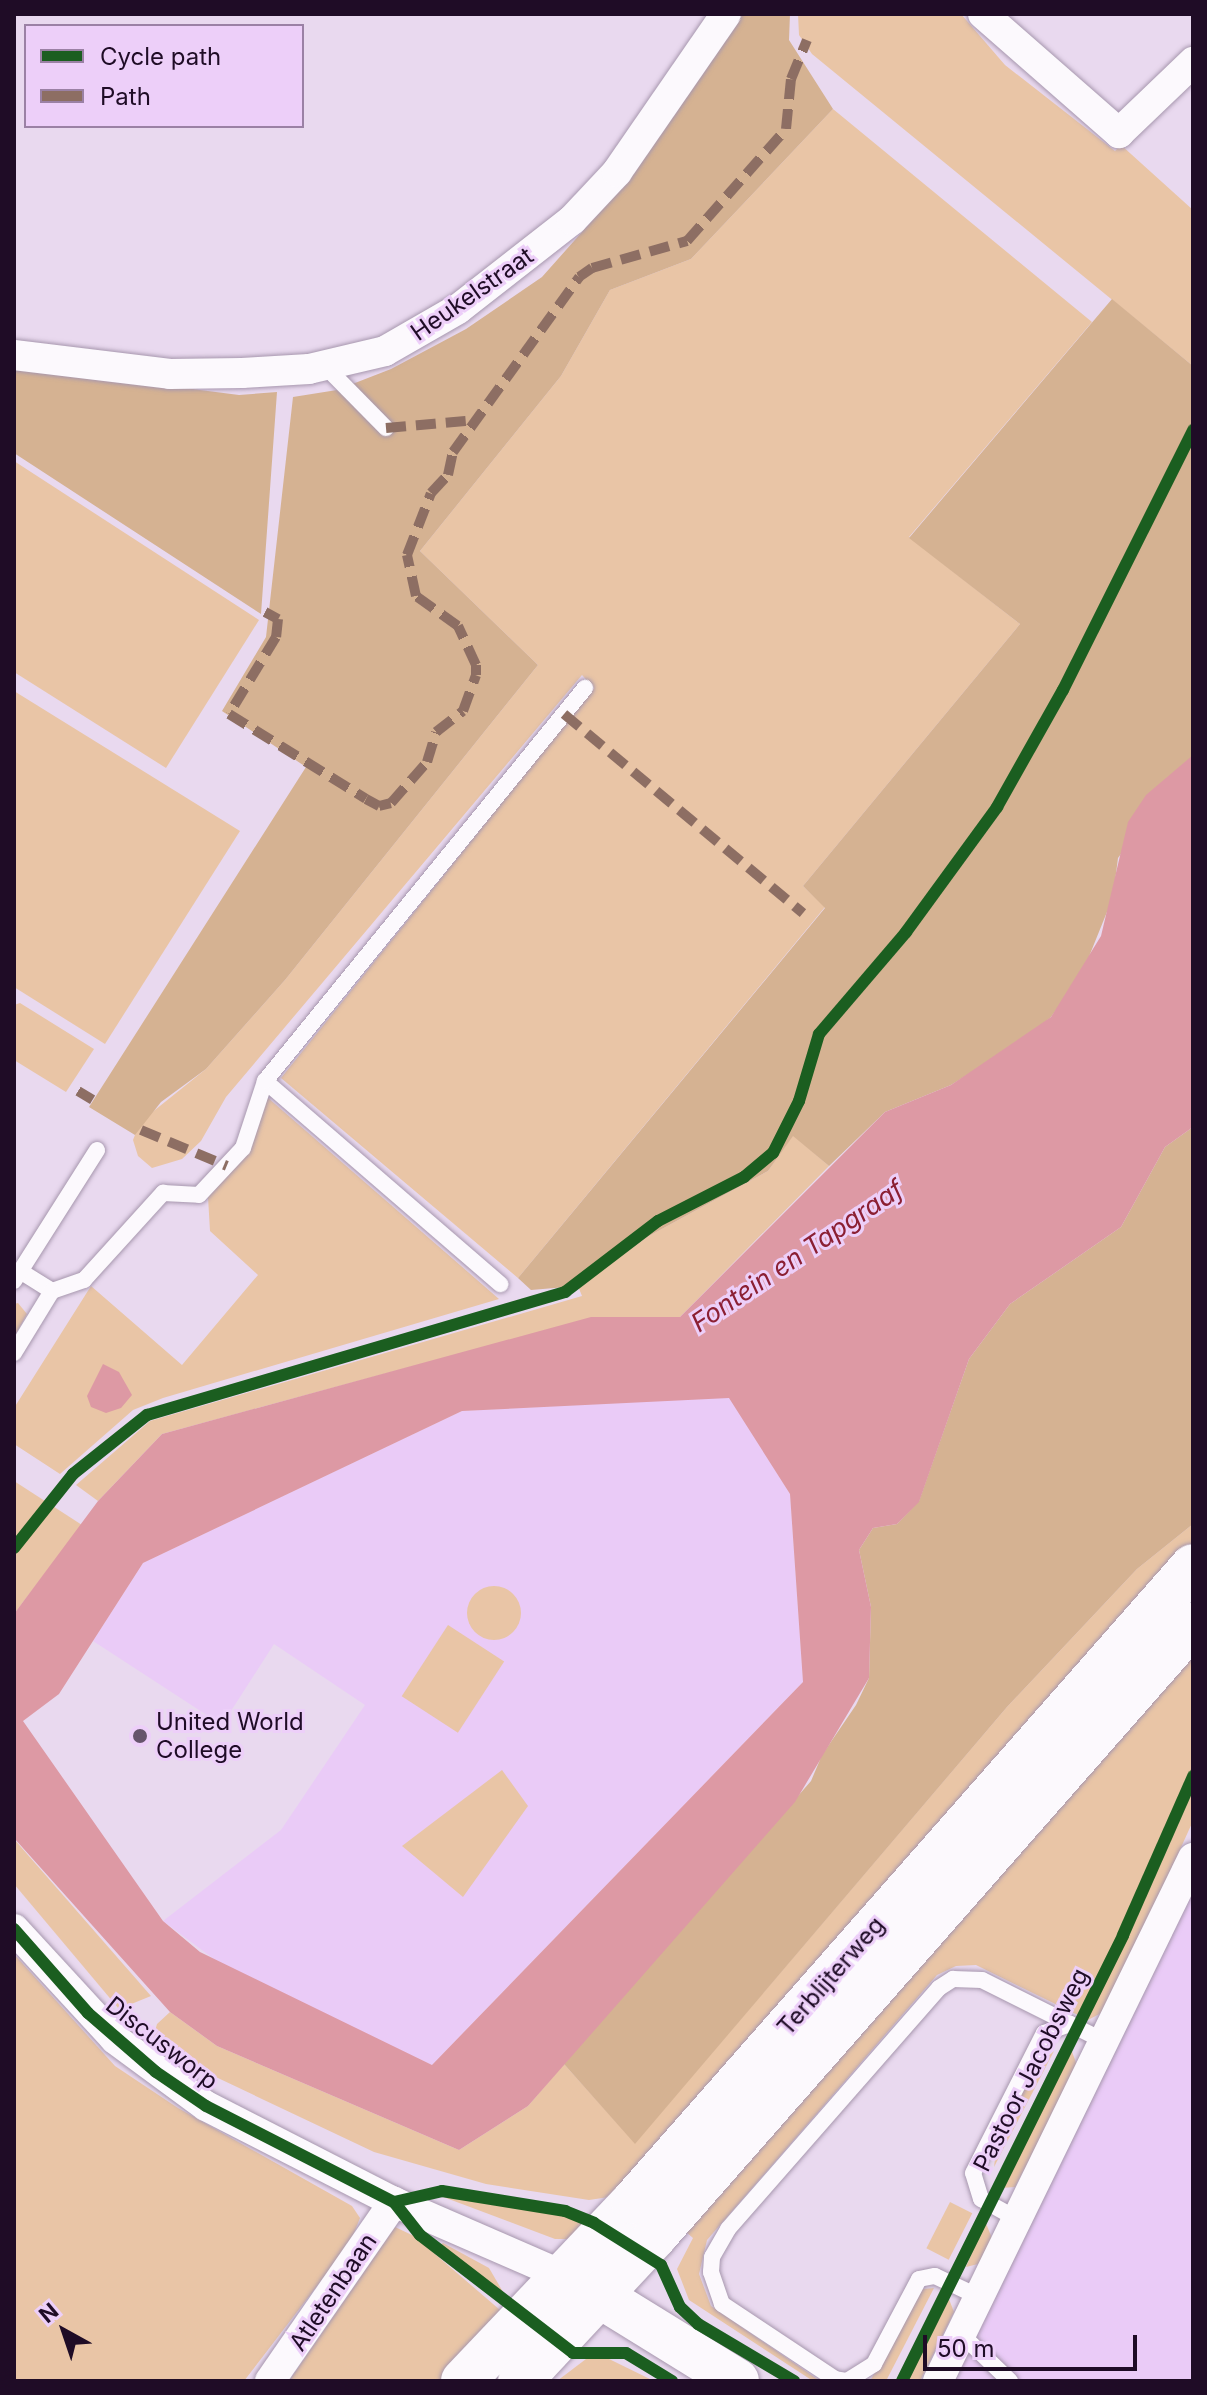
<!DOCTYPE html>
<html>
<head>
<meta charset="utf-8">
<style>
	body { margin:0 }
	#map { position:relative; width:1207px; height:2395px; overflow:hidden; background:#e9d9ef; font-family:Inter,sans-serif }
	div>[style] { position:absolute }
	[style*='--x'] { left:calc(var(--x)*1px); top:calc(var(--y)*1px); width:calc(var(--w)*1px); rotate:calc(var(--a)*1deg) }
	.built>* { inset:0; background:#eacbf7 }
	.green>* { inset:0; background:#e9c5a6; transform-origin:0 0 }
	.round { border-radius:50% }
	.forest>* { inset:0; background:#d5b292 }
	.water>* { inset:0; background:#dd99a4 }
	.roads { filter:drop-shadow(0 0 2px #a797ae) drop-shadow(0 0 2px #a797ae) }
	.lane>* { height:16px; margin:-8px; padding:0 8px; transform-origin:8px; border-radius:8px; background:#fcf9fd }
	.street>* { height:30px; margin:-15px; padding:0 15px; transform-origin:15px; border-radius:15px; background:#fcf9fd }
	.secondary>* { height:44px; margin:-22px; padding:0 22px; transform-origin:22px; border-radius:22px; background:#fcf9fd }
	.quiet>* { height:10px; margin-top:-5px; transform-origin:0; background:repeating-linear-gradient(90deg,#8d6e63 0 20px,transparent 0 30px) }
	.cycleway>* { height:12px; margin:-6px; padding:0 6px; transform-origin:6px; border-radius:6px; background:#1b5e20 }
	.dots>* { width:22px; height:22px; translate:-50% -50%; box-sizing:border-box; border:4px solid #edcff9; border-radius:50% }
	span { translate:-50% -50%; white-space:nowrap; text-align:center; line-height:1.15; -webkit-text-stroke:6px #edcff9; paint-order:stroke }
	.street-label { font-size:24px; color:#1f0c26 }
	.poi-label { font-size:24px; color:#1f0c26 }
	.left { translate:0 -50%; text-align:left }
	.water-label { font-size:26px; color:#8b1f33; font-style:italic }
	.frame { position:absolute; inset:0; border:16px solid #1f0c26; pointer-events:none }
	.legend { position:absolute; left:24px; top:24px; width:280px; height:104px; box-sizing:border-box; background:#edcff9; border:2px solid #9b81a5; margin:0; padding:10px 14px; list-style:none; font-size:24px; color:#1f0c26 }
	.legend li { display:flex; align-items:center; gap:16px; height:40px }
	.legend b { width:40px; border:2px solid #9b81a5 }
	.north { position:absolute; left:24px; top:2291px; width:80px; height:80px; -webkit-text-stroke:6px #edcff9; paint-order:stroke; rotate:320deg; font-size:22px; font-weight:700; line-height:32px; text-align:center; color:#1f0c26 }
	.north::after { content:''; display:block; margin:auto; width:28px; height:36px; background:#1f0c26; clip-path:polygon(50% 0,100% 100%,50% 72%,0 100%) }
	.scale { position:absolute; left:923px; top:2335px; width:214px; height:36px; box-sizing:border-box; border:4px solid #1f0c26; border-top:0; padding-left:10px; font-size:24px; line-height:28px; white-space:nowrap; color:#1f0c26; -webkit-text-stroke:6px #edcff9; paint-order:stroke }
</style>
</head>
<body>
<div id="map">
	<div class="built">
		<div style="clip-path:polygon(729px 1397px,790px 1494px,803px 1682px,432px 2065px,226px 1968px,163px 1921px,281px 1830px,365px 1705px,274px 1644px,222px 1725px,93px 1641px,143px 1563px,462px 1411px)"></div>
		<div style="clip-path:polygon(1193px 1880px,1193px 2381px,948px 2381px)"></div>
	</div>
	<div class="green">
		<div style="clip-path:polygon(798px 14px,961px 14px,1005px 65px,1115px 151px,1121px 145px,1193px 210px,1193px 366px,812px 54px,799px 35px)"></div>
		<div style="clip-path:polygon(833px 109px,1092px 322px,909px 537px,1020px 624px,803px 886px,825px 907px,518px 1278px,281px 1078px,594px 688px,582px 675px,226px 1097px,201px 1141px,182px 1159px,152px 1168px,138px 1156px,133px 1140px,140px 1122px,206px 1069px,285px 980px,538px 665px,420px 551px,561px 376px,610px 290px,691px 259px)"></div>
		<div style="clip-path:polygon(14px 461px,259px 620px,166px 768px,14px 672px)"></div>
		<div style="clip-path:polygon(14px 691px,240px 831px,105px 1044px,14px 987px)"></div>
		<div style="clip-path:polygon(20px 1003px,94px 1049px,66px 1092px,14px 1060px,14px 1005px)"></div>
		<div style="clip-path:polygon(267px 1097px,499px 1299px,163px 1398px,133px 1410px,60px 1474px,14px 1444px,14px 1408px,91px 1286px,182px 1365px,258px 1275px,210px 1231px,208px 1197px,249px 1151px)"></div>
		<div style="clip-path:polygon(793px 1135px,829px 1166px,680px 1317px,591px 1318px,162px 1434px,98px 1501px,76px 1485px,150px 1421px,582px 1296px,578px 1286px,649px 1236px,768px 1171px)"></div>
		<div style="clip-path:polygon(18px 1303px,27px 1314px,14px 1337px,14px 1304px)"></div>
		<div style="clip-path:polygon(14px 1481px,82px 1525px,14px 1614px)"></div>
		<div style="clip-path:polygon(1193px 1524px,1193px 1554px,622px 2195px,589px 2200px,486px 2184px,374px 2152px,182px 2061px,153px 2038px,157px 2024px,170px 2012px,217px 2046px,459px 2150px,528px 2106px,564px 2064px,635px 2143px,1007px 1707px,1137px 1569px)"></div>
		<div class="round" style="left:467px;top:1586px;width:54px;height:54px"></div>
		<div style="left:448px;top:1625px;width:67px;height:85px;rotate:33deg"></div>
		<div style="clip-path:polygon(1193px 1643px,1193px 1821px,1107px 2010px,1088px 2020px,976px 1965px,956px 1966px,937px 1975px,707px 2240px,699px 2274px,711px 2306px,820px 2381px,813px 2381px,689px 2300px,677px 2269px,693px 2238px,679px 2226px)"></div>
		<div style="clip-path:polygon(502px 1770px,528px 1806px,463px 1897px,402px 1846px)"></div>
		<div style="clip-path:polygon(14px 1839px,151px 1996px,119px 2009px,14px 1884px)"></div>
		<div style="clip-path:polygon(14px 1954px,115px 2066px,178px 2108px,352px 2206px,360px 2218px,350px 2243px,244px 2381px,14px 2381px)"></div>
		<div style="clip-path:polygon(1071px 2049px,1078px 2068px,1015px 2187px,1001px 2188px)"></div>
		<div style="clip-path:polygon(1054px 2051px,994px 2167px,997px 2143px,1033px 2070px)"></div>
		<div style="clip-path:polygon(438px 2195px,562px 2214px,590px 2227px,574px 2239px,555px 2239px)"></div>
		<div style="left:950px;top:2202px;width:25px;height:52px;rotate:27deg"></div>
		<div style="clip-path:polygon(985px 2221px,992px 2238px,978px 2264px,966px 2267px)"></div>
		<div style="clip-path:polygon(395px 2227px,414px 2236px,507px 2316px,445px 2381px,289px 2381px)"></div>
		<div style="clip-path:polygon(443px 2243px,489px 2268px,506px 2297px,440px 2245px)"></div>
		<div style="clip-path:polygon(934px 2288px,886px 2381px,870px 2381px,923px 2289px)"></div>
		<div style="clip-path:polygon(947px 2294px,954px 2312px,920px 2381px,904px 2381px)"></div>
		<div style="clip-path:polygon(607px 2358px,654px 2381px,557px 2381px,586px 2359px)"></div>
	</div>
	<div class="forest">
		<div style="clip-path:polygon(735px 14px,790px 14px,789px 40px,833px 109px,691px 259px,610px 290px,561px 376px,420px 551px,538px 665px,285px 980px,206px 1069px,161px 1102px,135px 1135px,89px 1107px,306px 767px,222px 711px,266px 637px,293px 397px,337px 390px,391px 369px,466px 329px,542px 277px,606px 205px)"></div>
		<div style="clip-path:polygon(1112px 299px,1193px 366px,1193px 755px,1118px 858px,1113px 897px,1082px 974px,1051px 1017px,1027px 1037px,951px 1085px,885px 1112px,829px 1166px,793px 1136px,768px 1171px,649px 1236px,578px 1286px,531px 1290px,518px 1278px,825px 908px,803px 886px,1020px 624px,909px 538px)"></div>
		<div style="clip-path:polygon(14px 366px,239px 395px,277px 392px,261px 614px,14px 453px)"></div>
		<div style="clip-path:polygon(1193px 1127px,1193px 1524px,1137px 1569px,1007px 1707px,635px 2144px,564px 2064px,811px 1781px,822px 1755px,856px 1705px,869px 1678px,871px 1607px,859px 1550px,873px 1528px,897px 1524px,919px 1501px,969px 1359px,1010px 1304px,1121px 1227px,1165px 1147px)"></div>
	</div>
	<div class="water">
		<div style="clip-path:polygon(evenodd,1193px 755px,1193px 1127px,1165px 1147px,1121px 1227px,1010px 1304px,969px 1359px,919px 1502px,897px 1524px,873px 1528px,859px 1550px,871px 1607px,869px 1678px,795px 1802px,528px 2106px,459px 2150px,217px 2046px,170px 2012px,14px 1838px,14px 1614px,98px 1501px,162px 1434px,591px 1317px,680px 1317px,885px 1112px,951px 1085px,1051px 1017px,1101px 936px,1128px 822px,1146px 795px,1193px 755px,729px 1398px,790px 1494px,803px 1682px,432px 2065px,200px 1952px,163px 1921px,23px 1721px,59px 1694px,143px 1563px,462px 1411px,729px 1398px)"></div>
		<div style="clip-path:polygon(103px 1364px,119px 1372px,132px 1395px,121px 1408px,106px 1413px,91px 1407px,87px 1396px)"></div>
	</div>
	<div class="roads">
		<div class="lane">
			<div style="--x:325;--y:366;--w:87;--a:45.5"></div>
			<div style="--x:265;--y:1081;--w:311;--a:40.8"></div>
			<div style="--x:20;--y:1271;--w:38;--a:32"></div>
			<div style="--x:14;--y:1281;--w:155;--a:-57.6"></div>
			<div style="--x:52;--y:1291;--w:34;--a:-19"></div>
			<div style="--x:84;--y:1280;--w:118;--a:-47.8"></div>
			<div style="--x:163;--y:1193;--w:36;--a:3"></div>
			<div style="--x:199;--y:1195;--w:64;--a:-46.9"></div>
			<div style="--x:243;--y:1148;--w:71;--a:-71.8"></div>
			<div style="--x:265;--y:1081;--w:507;--a:-50.85"></div>
			<div style="--x:14;--y:1353;--w:73;--a:-58.5"></div>
			<div style="--x:1017;--y:2219;--w:41;--a:-150.9"></div>
			<div style="--x:981;--y:2199;--w:27;--a:-107"></div>
			<div style="--x:973;--y:2173;--w:157;--a:-63.1"></div>
			<div style="--x:1044;--y:2033;--w:28;--a:-19"></div>
			<div style="--x:961;--y:2334;--w:68;--a:43.8"></div>
			<div style="--x:846;--y:2381;--w:11;--a:-170"></div>
			<div style="--x:835;--y:2379;--w:136;--a:-146.4"></div>
			<div style="--x:722;--y:2304;--w:34;--a:-109"></div>
			<div style="--x:711;--y:2272;--w:15;--a:-86"></div>
			<div style="--x:712;--y:2257;--w:32;--a:-60"></div>
			<div style="--x:728;--y:2229;--w:320;--a:-48.8"></div>
			<div style="--x:939;--y:1988;--w:17;--a:-33"></div>
			<div style="--x:953;--y:1979;--w:29;--a:2"></div>
			<div style="--x:982;--y:1980;--w:136;--a:26.6"></div>
			<div style="--x:847;--y:2381;--w:32;--a:-32"></div>
			<div style="--x:874;--y:2364;--w:96;--a:-62.1"></div>
			<div style="--x:919;--y:2279;--w:16;--a:-11"></div>
			<div style="--x:935;--y:2276;--w:49;--a:25.5"></div>
		</div>
		<div class="street">
			<div style="--x:983;--y:14;--w:181;--a:41.2"></div>
			<div style="--x:1119;--y:133;--w:103;--a:-43.8"></div>
			<div style="--x:14;--y:355;--w:157;--a:6.9"></div>
			<div style="--x:170;--y:374;--w:72;--a:-0.8"></div>
			<div style="--x:242;--y:373;--w:67;--a:-3.4"></div>
			<div style="--x:309;--y:369;--w:78;--a:-13.3"></div>
			<div style="--x:385;--y:351;--w:84;--a:-29.9"></div>
			<div style="--x:458;--y:309;--w:145;--a:-38"></div>
			<div style="--x:572;--y:220;--w:66;--a:-46.8"></div>
			<div style="--x:617;--y:172;--w:192;--a:-55.4"></div>
			<div style="--x:14;--y:1929;--w:149;--a:47.4"></div>
			<div style="--x:115;--y:2039;--w:113;--a:36.4"></div>
			<div style="--x:206;--y:2106;--w:211;--a:27.1"></div>
			<div style="--x:394;--y:2202;--w:185;--a:23.5"></div>
			<div style="--x:270;--y:2381;--w:218;--a:-55.3"></div>
			<div style="--x:938;--y:2381;--w:582;--a:-64.01"></div>
		</div>
		<div class="secondary">
			<div style="--x:577;--y:2282;--w:188;--a:31.7"></div>
			<div style="--x:463;--y:2381;--w:247;--a:-46.5"></div>
			<div style="--x:633;--y:2202;--w:847;--a:-48.64"></div>
			<div style="--x:520;--y:2381;--w:198;--a:-47"></div>
			<div style="--x:655;--y:2236;--w:815;--a:-48.68"></div>
		</div>
	</div>
	<div class="quiet">
		<div style="--x:386;--y:428;--w:91;--a:-5"></div>
		<div style="--x:265;--y:612;--w:15;--a:28"></div>
		<div style="--x:278;--y:619;--w:18;--a:96"></div>
		<div style="--x:276;--y:637;--w:90;--a:121.4"></div>
		<div style="--x:229;--y:714;--w:161;--a:31.8"></div>
		<div style="--x:366;--y:799;--w:15;--a:28"></div>
		<div style="--x:379;--y:806;--w:12;--a:-14"></div>
		<div style="--x:391;--y:803;--w:55;--a:-48.7"></div>
		<div style="--x:427;--y:762;--w:31;--a:-73"></div>
		<div style="--x:436;--y:732;--w:34;--a:-38"></div>
		<div style="--x:463;--y:711;--w:38;--a:-70"></div>
		<div style="--x:476;--y:675;--w:10;--a:-90"></div>
		<div style="--x:476;--y:665;--w:43;--a:-114.8"></div>
		<div style="--x:458;--y:626;--w:52;--a:-144.5"></div>
		<div style="--x:416;--y:596;--w:42;--a:-102.4"></div>
		<div style="--x:407;--y:555;--w:66;--a:-68.8"></div>
		<div style="--x:431;--y:493;--w:25;--a:-47"></div>
		<div style="--x:448;--y:475;--w:24;--a:-78"></div>
		<div style="--x:453;--y:452;--w:216;--a:-54.2"></div>
		<div style="--x:579;--y:277;--w:16;--a:-35"></div>
		<div style="--x:592;--y:268;--w:99;--a:-15.9"></div>
		<div style="--x:687;--y:241;--w:149;--a:-48.5"></div>
		<div style="--x:786;--y:129;--w:50;--a:-84.3"></div>
		<div style="--x:791;--y:79;--w:42;--a:-67.7"></div>
		<div style="--x:564;--y:714;--w:311;--a:39.8"></div>
		<div style="--x:78;--y:1091;--w:17;--a:31"></div>
		<div style="--x:141;--y:1130;--w:93;--a:22.7"></div>
	</div>
	<div class="cycleway">
		<div style="--x:14;--y:1548;--w:95;--a:-51.4"></div>
		<div style="--x:73;--y:1474;--w:95;--a:-38.6"></div>
		<div style="--x:147;--y:1415;--w:436;--a:-16.4"></div>
		<div style="--x:565;--y:1292;--w:117;--a:-37.4"></div>
		<div style="--x:658;--y:1221;--w:97;--a:-27.1"></div>
		<div style="--x:744;--y:1177;--w:38;--a:-40"></div>
		<div style="--x:773;--y:1153;--w:58;--a:-63.4"></div>
		<div style="--x:799;--y:1101;--w:70;--a:-73.4"></div>
		<div style="--x:819;--y:1034;--w:134;--a:-49.5"></div>
		<div style="--x:906;--y:932;--w:155;--a:-53.9"></div>
		<div style="--x:997;--y:807;--w:134;--a:-60.6"></div>
		<div style="--x:1063;--y:690;--w:291;--a:-63.4"></div>
		<div style="--x:14;--y:1929;--w:112;--a:48.6"></div>
		<div style="--x:88;--y:2013;--w:90;--a:40.9"></div>
		<div style="--x:156;--y:2072;--w:60;--a:34.2"></div>
		<div style="--x:206;--y:2106;--w:211;--a:27.1"></div>
		<div style="--x:394;--y:2202;--w:42;--a:51.8"></div>
		<div style="--x:420;--y:2235;--w:193;--a:37.6"></div>
		<div style="--x:573;--y:2353;--w:53;--a:0"></div>
		<div style="--x:626;--y:2353;--w:54;--a:31.3"></div>
		<div style="--x:394;--y:2202;--w:49;--a:-12.9"></div>
		<div style="--x:442;--y:2191;--w:125;--a:9.2"></div>
		<div style="--x:565;--y:2211;--w:31;--a:22"></div>
		<div style="--x:594;--y:2223;--w:79;--a:32.1"></div>
		<div style="--x:661;--y:2265;--w:46;--a:65.7"></div>
		<div style="--x:680;--y:2307;--w:25;--a:43"></div>
		<div style="--x:698;--y:2324;--w:112;--a:30.7"></div>
		<div style="--x:902;--y:2381;--w:498;--a:-63.6"></div>
		<div style="--x:1123;--y:1935;--w:174;--a:-66.2"></div>
	</div>
	<div class="dots">
		<div style="left:140px;top:1736px;background:#66546c"></div>
	</div>
	<div class="street-label">
		<span style="left:472px;top:294px;rotate:-35deg">Heukelstraat</span>
		<span style="left:831px;top:1976px;rotate:-49deg">Terblijterweg</span>
		<span style="left:162px;top:2043px;rotate:38deg">Discusworp</span>
		<span style="left:1031px;top:2070px;rotate:-63deg">Pastoor Jacobsweg</span>
		<span style="left:333px;top:2292px;rotate:-56deg">Atletenbaan</span>
	</div>
	<div class="poi-label">
		<span class="left" style="left:156px;top:1736px">United World<br>College</span>
	</div>
	<div class="water-label">
		<span style="left:797px;top:1256px;rotate:-34deg">Fontein en Tapgraaf</span>
	</div>
	<div class="frame"></div>
	<ul class="legend">
	<li><b style="height:10px;background:#1b5e20"></b>Cycle path</li>
	<li><b style="height:10px;background:#8d6e63"></b>Path</li>
	</ul>
	<div class="north">N</div>
	<div class="scale">50 m</div>
</div>
</body>
</html>
